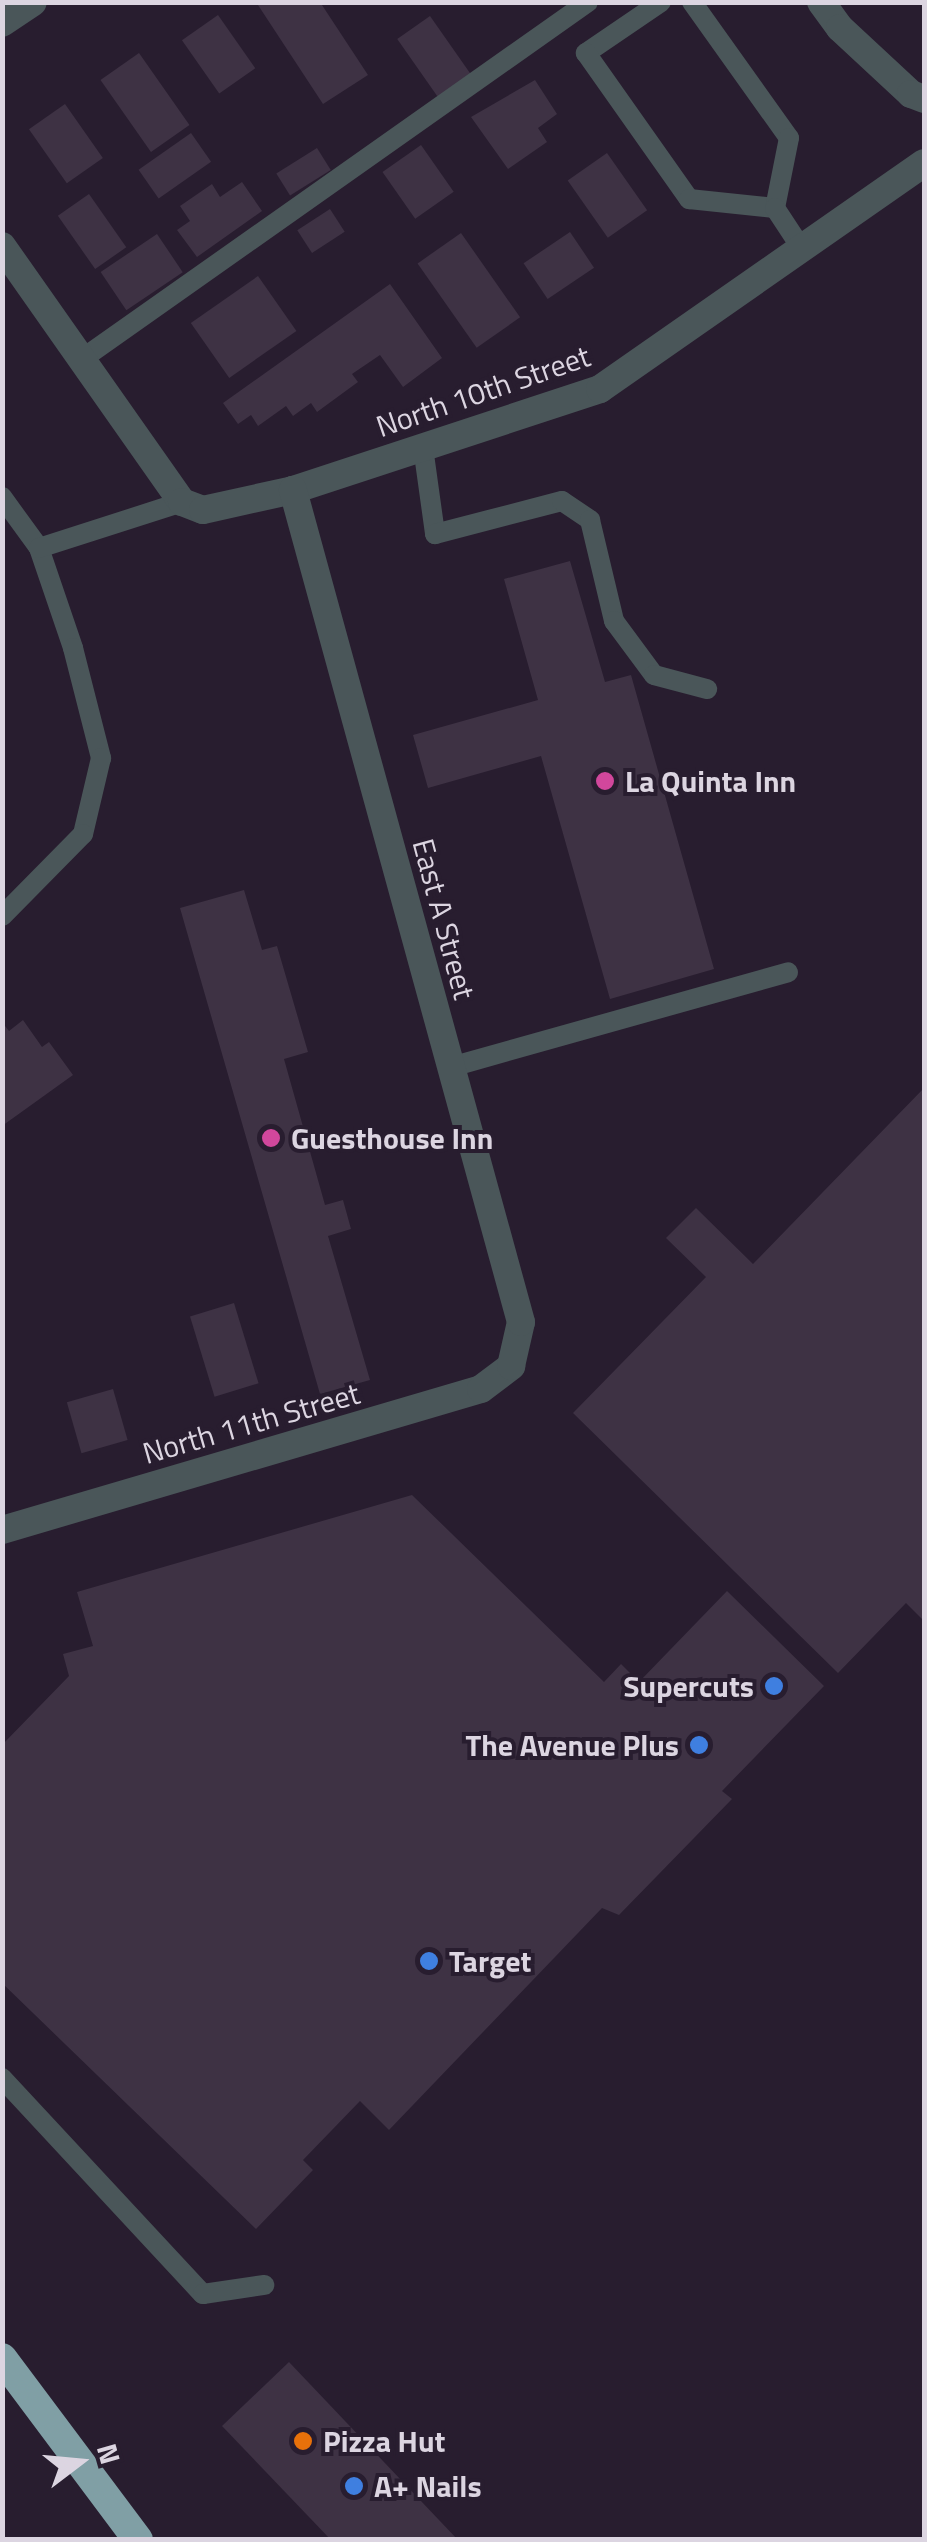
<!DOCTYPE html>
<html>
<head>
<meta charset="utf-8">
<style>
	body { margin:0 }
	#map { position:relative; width:927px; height:2542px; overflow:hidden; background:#281d2f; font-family:"Titillium Web",sans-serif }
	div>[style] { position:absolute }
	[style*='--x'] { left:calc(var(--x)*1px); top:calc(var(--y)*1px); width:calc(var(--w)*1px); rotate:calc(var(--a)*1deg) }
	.building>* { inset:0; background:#3e3244; transform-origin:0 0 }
	.service>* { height:20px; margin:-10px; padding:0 10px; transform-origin:10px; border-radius:10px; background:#4a5659 }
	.minor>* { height:28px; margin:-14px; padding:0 14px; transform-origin:14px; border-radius:14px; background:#4a5659 }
	.tertiary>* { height:28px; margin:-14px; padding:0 14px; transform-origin:14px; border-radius:14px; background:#4a5659 }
	.motorway>* { height:30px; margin:-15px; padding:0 15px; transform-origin:15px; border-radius:15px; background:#809fa5 }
	.dots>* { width:28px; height:28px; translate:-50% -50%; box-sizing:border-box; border:5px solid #281d2f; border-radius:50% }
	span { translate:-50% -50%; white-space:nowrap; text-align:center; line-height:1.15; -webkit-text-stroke:8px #281d2f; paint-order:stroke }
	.street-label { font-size:30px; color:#dcd5e1 }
	.poi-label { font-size:30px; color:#dcd5e1; font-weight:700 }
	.left { translate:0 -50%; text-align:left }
	.right { translate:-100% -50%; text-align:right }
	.frame { position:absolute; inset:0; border:5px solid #dcd5e1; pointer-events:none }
	.north { position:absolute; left:30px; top:2412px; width:100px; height:100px; -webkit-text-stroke:8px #281d2f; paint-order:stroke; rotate:74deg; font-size:28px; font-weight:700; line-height:40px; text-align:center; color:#dcd5e1 }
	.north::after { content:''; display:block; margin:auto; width:35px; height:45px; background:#dcd5e1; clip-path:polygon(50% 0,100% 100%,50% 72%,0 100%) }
</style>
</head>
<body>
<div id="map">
	<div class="building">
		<div style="clip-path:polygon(256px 2px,320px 2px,368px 75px,323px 104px)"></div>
		<div style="left:218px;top:15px;width:65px;height:44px;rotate:55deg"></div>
		<div style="left:430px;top:16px;width:73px;height:40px;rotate:55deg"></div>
		<div style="left:139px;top:53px;width:88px;height:47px;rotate:55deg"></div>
		<div style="clip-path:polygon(535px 80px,557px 114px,538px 128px,547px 142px,508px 169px,471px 117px)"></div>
		<div style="left:65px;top:104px;width:66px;height:44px;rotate:55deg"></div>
		<div style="left:191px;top:133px;width:35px;height:64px;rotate:55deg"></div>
		<div style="left:421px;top:145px;width:57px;height:47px;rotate:55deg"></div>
		<div style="left:317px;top:148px;width:26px;height:48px;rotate:58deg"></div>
		<div style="left:607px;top:153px;width:70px;height:48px;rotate:55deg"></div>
		<div style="clip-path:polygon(242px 182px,262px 211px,197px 257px,177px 230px,190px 221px,180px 206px,212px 184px,220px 197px)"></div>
		<div style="left:89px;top:194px;width:65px;height:38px;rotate:55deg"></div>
		<div style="left:330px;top:209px;width:27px;height:39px;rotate:57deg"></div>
		<div style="left:570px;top:232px;width:43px;height:56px;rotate:56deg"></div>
		<div style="left:461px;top:233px;width:103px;height:53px;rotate:55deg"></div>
		<div style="left:157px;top:234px;width:46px;height:68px;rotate:56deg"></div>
		<div style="left:258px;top:276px;width:67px;height:82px;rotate:55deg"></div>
		<div style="clip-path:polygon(390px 284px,442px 358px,403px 387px,380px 355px,352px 374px,358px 382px,317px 412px,311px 403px,293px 416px,286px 406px,258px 426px,251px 415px,238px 424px,223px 403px)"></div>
		<div style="clip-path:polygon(570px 561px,605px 682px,631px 675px,714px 969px,610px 999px,541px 756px,428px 788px,413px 735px,538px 700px,504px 579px)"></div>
		<div style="clip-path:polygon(244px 890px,262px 950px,277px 946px,308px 1052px,284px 1059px,325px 1205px,343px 1200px,351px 1229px,328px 1236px,370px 1380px,320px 1394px,180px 908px)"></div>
		<div style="clip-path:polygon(23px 1020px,42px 1047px,49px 1042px,73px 1075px,2px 1126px,2px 1022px,9px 1031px)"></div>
		<div style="clip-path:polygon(924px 1088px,924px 1621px,906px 1603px,838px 1673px,573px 1413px,706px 1277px,666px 1238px,696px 1208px,753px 1264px)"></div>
		<div style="left:234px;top:1303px;width:84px;height:46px;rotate:73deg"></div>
		<div style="left:113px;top:1389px;width:53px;height:48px;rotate:74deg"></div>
		<div style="clip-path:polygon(412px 1495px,604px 1682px,621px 1664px,639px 1682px,727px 1591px,824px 1686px,722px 1791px,732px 1799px,619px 1915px,602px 1908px,389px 2130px,360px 2101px,303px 2160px,313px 2170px,256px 2229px,2px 1983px,2px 1745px,69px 1676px,63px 1654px,93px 1646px,77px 1592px)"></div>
		<div style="clip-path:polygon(289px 2362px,458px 2540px,331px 2540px,222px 2426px)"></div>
	</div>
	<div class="service">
		<div style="--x:661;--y:2;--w:91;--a:145.8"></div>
		<div style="--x:586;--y:53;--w:179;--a:54.8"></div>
		<div style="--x:689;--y:199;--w:86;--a:6"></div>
		<div style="--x:692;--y:2;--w:167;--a:54.5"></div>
		<div style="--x:789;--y:138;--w:71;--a:101.3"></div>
		<div style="--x:775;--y:208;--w:49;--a:56.6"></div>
		<div style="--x:82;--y:359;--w:619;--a:-35.2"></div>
		<div style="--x:423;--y:447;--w:88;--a:82.1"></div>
		<div style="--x:435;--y:534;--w:131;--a:-14.6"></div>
		<div style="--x:562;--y:501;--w:34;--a:34"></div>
		<div style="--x:590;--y:520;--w:104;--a:76.6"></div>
		<div style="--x:614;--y:621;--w:67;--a:53.5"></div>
		<div style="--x:654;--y:675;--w:55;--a:14.8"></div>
		<div style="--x:2;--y:497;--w:63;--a:54"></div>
		<div style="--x:39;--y:548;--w:106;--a:71.2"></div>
		<div style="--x:73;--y:648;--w:114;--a:75.7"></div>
		<div style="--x:101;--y:758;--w:78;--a:103.3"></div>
		<div style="--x:83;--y:834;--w:115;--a:134.6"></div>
		<div style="--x:39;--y:548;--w:150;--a:-17.8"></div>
		<div style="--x:451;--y:1067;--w:350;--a:-15.7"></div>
		<div style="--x:2;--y:2078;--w:295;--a:47.1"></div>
		<div style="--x:203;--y:2294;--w:62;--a:-8.4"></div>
	</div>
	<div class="minor">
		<div style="--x:2;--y:23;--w:37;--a:-34"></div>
		<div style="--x:2;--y:246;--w:313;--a:54.9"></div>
		<div style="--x:182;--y:502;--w:22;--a:21"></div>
		<div style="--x:203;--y:510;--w:92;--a:-12.5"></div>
		<div style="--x:293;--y:490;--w:323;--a:-18.2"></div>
		<div style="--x:600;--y:389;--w:395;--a:-34.9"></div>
		<div style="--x:2;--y:1530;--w:499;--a:-16.4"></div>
		<div style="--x:481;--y:1389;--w:38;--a:-37"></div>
		<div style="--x:511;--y:1366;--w:45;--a:-77.2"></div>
		<div style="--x:521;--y:1322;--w:863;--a:-105.33"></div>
	</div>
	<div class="tertiary">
		<div style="--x:821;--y:2;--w:32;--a:54"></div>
		<div style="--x:840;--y:28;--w:97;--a:42.9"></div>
		<div style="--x:911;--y:94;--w:14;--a:21"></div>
	</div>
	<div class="motorway">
		<div style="--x:2;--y:2358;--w:227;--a:53.2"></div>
	</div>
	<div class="dots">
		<div style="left:605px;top:781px;background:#d1479c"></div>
		<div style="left:271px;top:1138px;background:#d1479c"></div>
		<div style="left:774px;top:1686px;background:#3f7fe0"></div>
		<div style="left:699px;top:1745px;background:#3f7fe0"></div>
		<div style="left:429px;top:1961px;background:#3f7fe0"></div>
		<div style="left:303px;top:2441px;background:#e8710a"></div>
		<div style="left:354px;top:2486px;background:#3f7fe0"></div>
	</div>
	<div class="street-label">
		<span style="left:483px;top:391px;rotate:-19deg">North 10th Street</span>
		<span style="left:444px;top:919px;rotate:75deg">East A Street</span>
		<span style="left:251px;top:1423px;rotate:-16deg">North 11th Street</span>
	</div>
	<div class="poi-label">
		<span class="left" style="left:625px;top:781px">La Quinta Inn</span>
		<span class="left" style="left:291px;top:1138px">Guesthouse Inn</span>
		<span class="right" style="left:754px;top:1686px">Supercuts</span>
		<span class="right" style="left:679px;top:1745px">The Avenue Plus</span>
		<span class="left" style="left:449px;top:1961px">Target</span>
		<span class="left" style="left:323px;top:2441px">Pizza Hut</span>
		<span class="left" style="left:374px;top:2486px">A+ Nails</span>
	</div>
	<div class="frame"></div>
	<div class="north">N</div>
</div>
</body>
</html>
